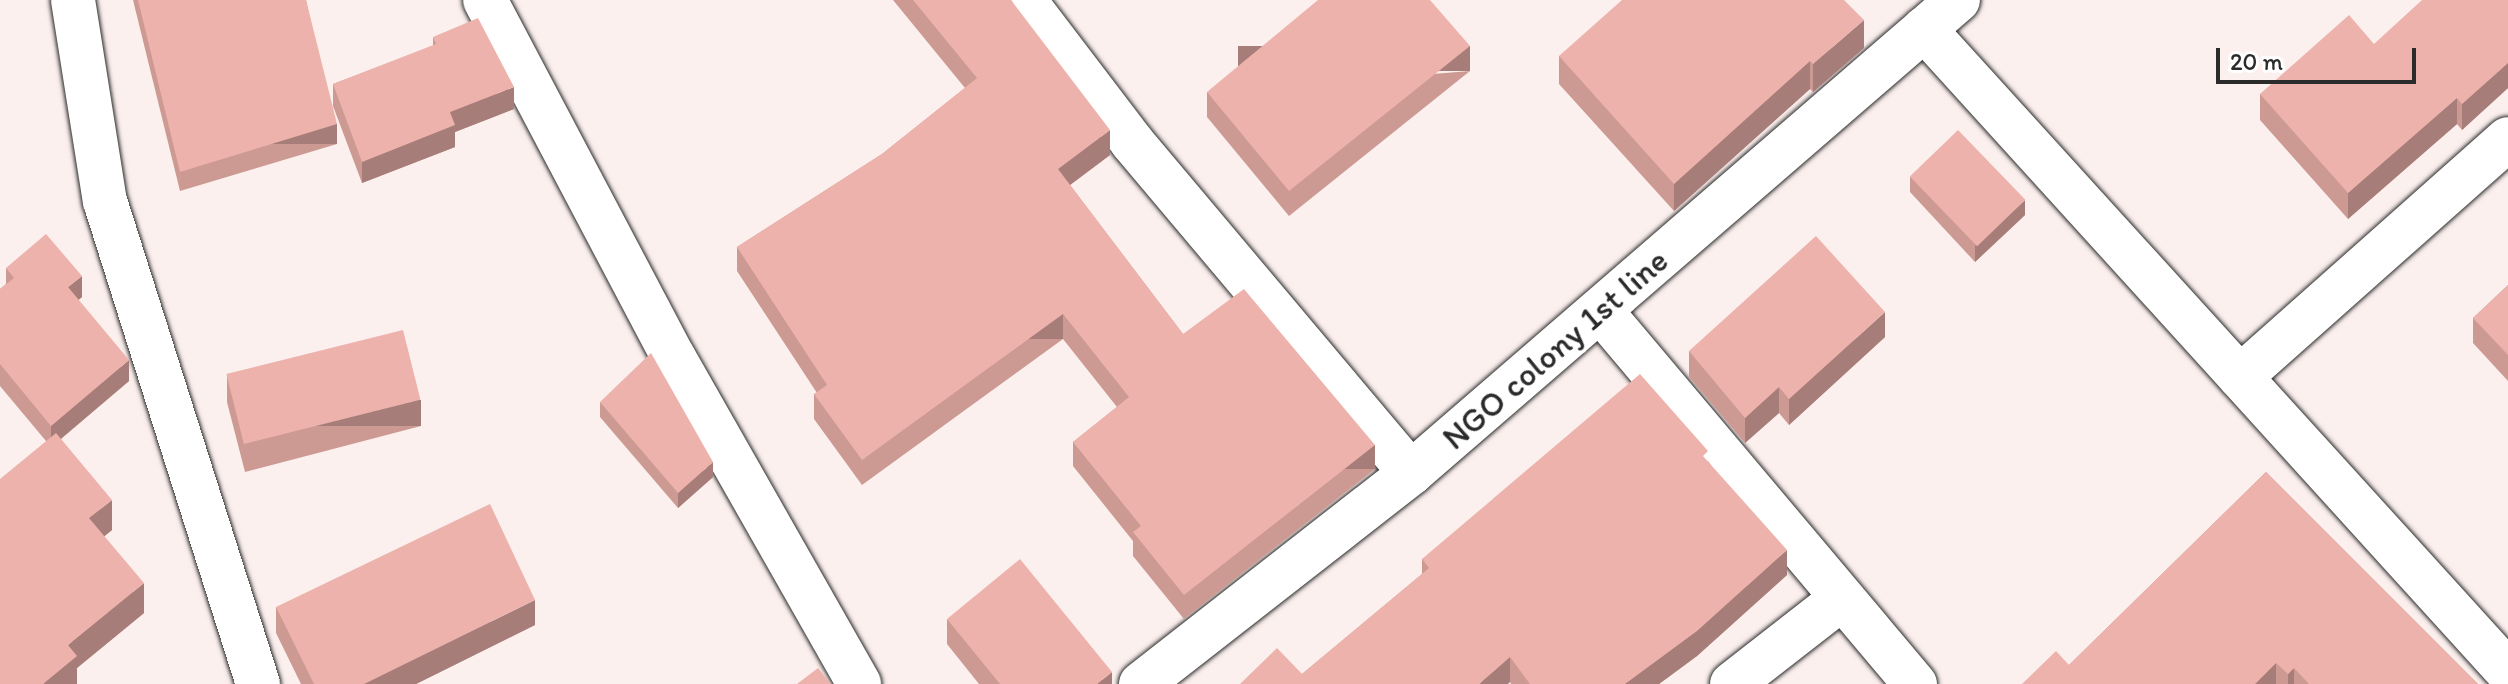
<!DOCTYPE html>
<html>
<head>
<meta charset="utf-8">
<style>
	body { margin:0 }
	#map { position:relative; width:2508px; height:684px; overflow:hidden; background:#fbf0ee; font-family:Itim,sans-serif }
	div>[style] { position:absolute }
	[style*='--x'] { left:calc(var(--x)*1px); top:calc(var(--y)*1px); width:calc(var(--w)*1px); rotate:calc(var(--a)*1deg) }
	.roads { filter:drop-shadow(0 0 2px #2b2b2b) drop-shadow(0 0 2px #2b2b2b) }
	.minor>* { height:44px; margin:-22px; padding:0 22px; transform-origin:22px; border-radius:22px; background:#fff }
	.wall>* { inset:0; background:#cc9993 }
	.shaded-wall>* { inset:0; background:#a67d78; transform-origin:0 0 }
	.building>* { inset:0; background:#edb2ab; transform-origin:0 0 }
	span { translate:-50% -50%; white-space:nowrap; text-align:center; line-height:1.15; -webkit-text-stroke:7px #fff; paint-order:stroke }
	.street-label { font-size:34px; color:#2b2b2b }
	.scale { position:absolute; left:2216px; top:48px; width:200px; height:36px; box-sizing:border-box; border:4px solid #2b2b2b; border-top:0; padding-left:10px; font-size:24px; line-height:28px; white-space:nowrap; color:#2b2b2b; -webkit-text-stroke:6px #fff; paint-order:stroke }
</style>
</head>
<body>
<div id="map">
	<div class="roads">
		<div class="minor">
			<div style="--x:73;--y:0;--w:204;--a:81"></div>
			<div style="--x:105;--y:201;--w:507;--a:72.42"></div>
			<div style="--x:485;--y:0;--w:405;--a:62.2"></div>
			<div style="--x:674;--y:358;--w:375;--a:60.4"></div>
			<div style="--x:1024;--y:0;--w:178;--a:52.7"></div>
			<div style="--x:1132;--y:142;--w:433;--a:49.9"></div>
			<div style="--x:1924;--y:29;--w:869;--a:47.75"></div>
			<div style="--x:1600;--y:310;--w:489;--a:49.9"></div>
			<div style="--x:2240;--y:377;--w:358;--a:-41.6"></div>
			<div style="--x:1141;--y:684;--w:343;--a:-38"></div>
			<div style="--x:1411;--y:473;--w:723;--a:-40.85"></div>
			<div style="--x:1732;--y:684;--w:138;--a:-37.9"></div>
		</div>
	</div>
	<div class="wall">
		<div style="clip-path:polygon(133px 0,306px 0,337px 144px,180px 191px)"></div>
		<div style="clip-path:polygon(893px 0,1011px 0,1110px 155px,1070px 185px,1183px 334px,1375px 469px,1184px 619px,1133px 556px,1133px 541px,1073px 466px,1073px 442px,1117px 407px,1063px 339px,862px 485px,814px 419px,814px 394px,817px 393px,737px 271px,737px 247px,882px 154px,965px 88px)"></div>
		<div style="clip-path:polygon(2508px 0,2508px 88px,2462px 130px,2457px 124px,2348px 219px,2260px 120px,2260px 94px,2374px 44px)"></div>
		<div style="clip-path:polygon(433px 37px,514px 109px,455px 132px,455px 147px,362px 183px,333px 106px,333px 84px,433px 46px)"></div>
		<div style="clip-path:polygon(1864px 48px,1813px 92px,1810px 89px,1674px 211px,1559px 84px,1559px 56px)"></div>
		<div style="clip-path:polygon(1470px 71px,1289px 216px,1207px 117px,1207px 92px)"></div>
		<div style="clip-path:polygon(1910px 177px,2025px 215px,1975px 262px,1910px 192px)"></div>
		<div style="clip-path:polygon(6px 268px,82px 297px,78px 300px,129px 381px,61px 439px,112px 530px,104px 536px,144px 613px,77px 668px,77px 684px,46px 441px,0 386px,0 289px,6px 284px)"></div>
		<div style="clip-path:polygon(2508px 285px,2508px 381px,2473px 343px,2473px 318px)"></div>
		<div style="clip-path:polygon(1885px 337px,1789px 425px,1779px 413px,1745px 443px,1689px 377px,1689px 351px)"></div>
		<div style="clip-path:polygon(227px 376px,421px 426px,245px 472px,227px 402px)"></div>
		<div style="clip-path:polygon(600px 402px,713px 477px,678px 508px,600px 417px)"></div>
		<div style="clip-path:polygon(1708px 461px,1787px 575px,1697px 656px,1659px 684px,1511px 684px,1510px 682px,1302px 674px,1422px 574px,1422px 559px)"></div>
		<div style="clip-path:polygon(2266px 472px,2478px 684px,2022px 684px,2069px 665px)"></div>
		<div style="clip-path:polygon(276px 607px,535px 625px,416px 684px,301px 684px,276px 633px)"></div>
		<div style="clip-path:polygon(947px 619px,1112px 684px,979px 684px,947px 644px)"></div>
	</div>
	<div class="shaded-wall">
		<div style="clip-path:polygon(1864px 20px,1864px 48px,1813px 92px,1813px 64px)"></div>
		<div style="left:1470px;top:46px;width:25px;height:232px;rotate:90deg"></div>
		<div style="clip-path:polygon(1810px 61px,1810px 89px,1674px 211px,1674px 184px)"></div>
		<div style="clip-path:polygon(2508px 63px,2508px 88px,2462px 130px,2462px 104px)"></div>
		<div style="clip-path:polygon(514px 87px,514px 109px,455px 132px,455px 147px,362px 183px,362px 162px,450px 112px)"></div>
		<div style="clip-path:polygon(2457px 98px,2457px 124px,2348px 219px,2348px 193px)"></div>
		<div style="left:337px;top:124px;width:20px;height:164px;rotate:90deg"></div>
		<div style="clip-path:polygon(1110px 130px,1110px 155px,1058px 194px,1058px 169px)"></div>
		<div style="clip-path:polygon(2025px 200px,2025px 215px,1975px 262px,1975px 246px)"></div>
		<div style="clip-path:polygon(82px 276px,82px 297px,68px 309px,68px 287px)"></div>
		<div style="clip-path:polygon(1885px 312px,1885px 337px,1789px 425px,1789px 399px)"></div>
		<div style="left:1063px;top:314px;width:25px;height:248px;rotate:90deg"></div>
		<div style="clip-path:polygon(129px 360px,129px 381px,51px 447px,51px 426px)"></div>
		<div style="clip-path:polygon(1779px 387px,1779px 413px,1745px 443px,1745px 418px)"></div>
		<div style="left:421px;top:400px;width:26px;height:182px;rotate:90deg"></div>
		<div style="left:1375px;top:445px;width:24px;height:243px;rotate:90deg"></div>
		<div style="clip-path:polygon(713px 462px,713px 477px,678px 508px,678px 493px)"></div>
		<div style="clip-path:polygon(112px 500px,112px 530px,89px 549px,89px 518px)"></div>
		<div style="clip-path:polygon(1787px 550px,1787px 575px,1697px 656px,1659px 684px,1625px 684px)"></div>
		<div style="clip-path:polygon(144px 583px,144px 613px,77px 668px,77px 684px,43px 684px,68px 645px)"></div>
		<div style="clip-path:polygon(535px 600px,535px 625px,416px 684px,364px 684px)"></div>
		<div style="clip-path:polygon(1510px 657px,1510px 682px,1508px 684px,1479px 684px)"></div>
		<div style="clip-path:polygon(2276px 663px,2276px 684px,2255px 684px)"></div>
		<div style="clip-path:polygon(2294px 668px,2294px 684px,2288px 684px,2288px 674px)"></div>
		<div style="clip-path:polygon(1112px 672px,1112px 684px,1097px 684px)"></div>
	</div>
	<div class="building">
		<div style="clip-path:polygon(138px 0,306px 0,337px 124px,180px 172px)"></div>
		<div style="clip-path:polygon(913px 0,1011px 0,1110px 130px,1058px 169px,1183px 334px,1244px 289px,1375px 445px,1184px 595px,1133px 532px,1141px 526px,1073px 442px,1129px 397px,1063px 314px,862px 460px,814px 394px,827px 385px,737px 247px,882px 154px,977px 78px)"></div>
		<div style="clip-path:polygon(1318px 0,1430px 0,1470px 46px,1289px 191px,1207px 92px)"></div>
		<div style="clip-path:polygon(1622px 0,1844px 0,1864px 20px,1813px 64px,1810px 61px,1674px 184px,1559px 56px)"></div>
		<div style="clip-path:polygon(2422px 0,2508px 0,2508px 63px,2462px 104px,2457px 98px,2348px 193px,2260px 94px,2349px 15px,2374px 44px)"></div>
		<div style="clip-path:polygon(478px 18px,514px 87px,450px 112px,455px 125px,362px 162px,333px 84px,436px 44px,433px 37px)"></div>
		<div style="left:1958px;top:130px;width:97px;height:67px;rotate:46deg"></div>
		<div style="clip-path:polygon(46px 234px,82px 276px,68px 287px,129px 360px,51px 426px,0 364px,0 289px,14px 278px,6px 268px)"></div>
		<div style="clip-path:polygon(1816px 236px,1885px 312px,1789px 399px,1779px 387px,1745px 418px,1689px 351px)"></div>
		<div style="clip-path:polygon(2508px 285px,2508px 355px,2473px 318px)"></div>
		<div style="left:403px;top:330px;width:72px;height:182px;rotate:76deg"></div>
		<div style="clip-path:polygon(651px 353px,713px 462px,678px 493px,600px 402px)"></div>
		<div style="clip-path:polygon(1640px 374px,1708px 451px,1703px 456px,1787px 550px,1697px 631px,1625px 684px,1530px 684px,1510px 657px,1479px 684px,1240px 684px,1277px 648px,1302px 674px,1429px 568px,1422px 559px)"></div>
		<div style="clip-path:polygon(56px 433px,112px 500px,89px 518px,144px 583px,68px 645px,77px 656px,43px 684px,0 684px,0 479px)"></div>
		<div style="clip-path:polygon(2266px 472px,2478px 684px,2309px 684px,2294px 668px,2288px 674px,2276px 663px,2255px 684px,2022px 684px,2056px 651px,2069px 665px)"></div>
		<div style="clip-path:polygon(490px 504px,535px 600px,364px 684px,314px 684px,276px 607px)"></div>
		<div style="clip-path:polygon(1020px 559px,1112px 672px,1097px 684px,1000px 684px,947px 619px)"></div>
		<div style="clip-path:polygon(818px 668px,831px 684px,797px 684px)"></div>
	</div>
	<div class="street-label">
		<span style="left:1555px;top:349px;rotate:-41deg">NGO colony 1st line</span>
	</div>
	<div class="scale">20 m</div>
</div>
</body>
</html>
